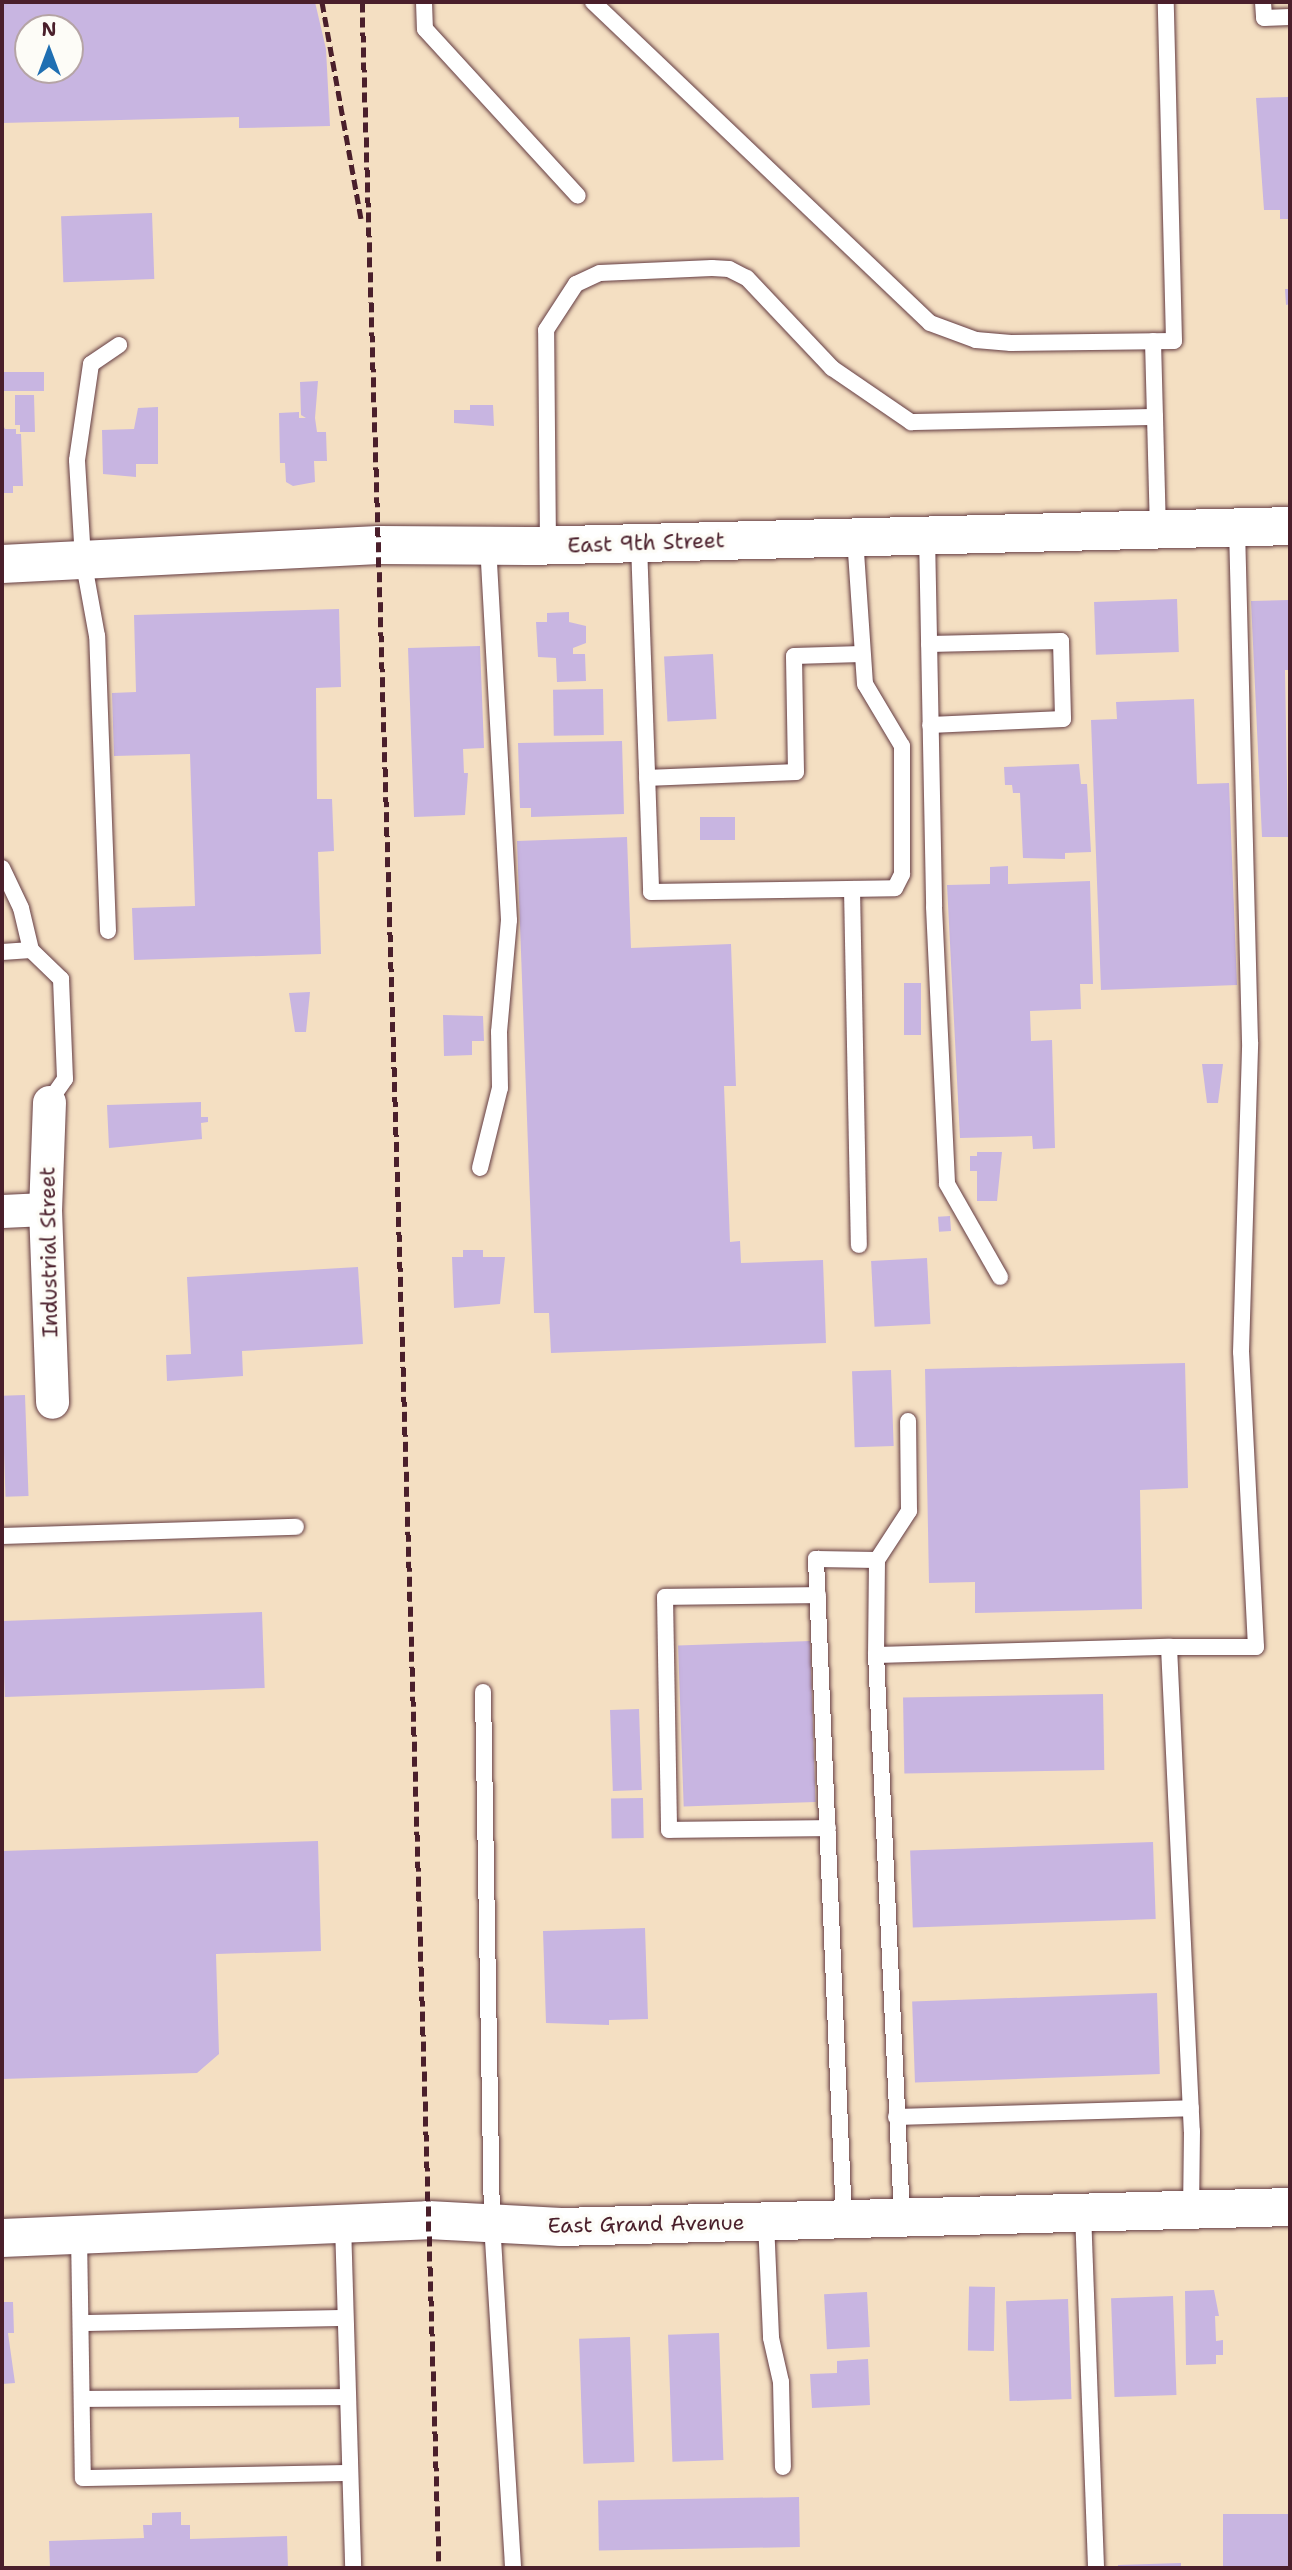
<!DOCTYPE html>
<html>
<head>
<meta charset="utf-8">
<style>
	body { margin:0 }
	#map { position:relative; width:1292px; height:2570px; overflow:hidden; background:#f4dfc2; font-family:"Shantell Sans",sans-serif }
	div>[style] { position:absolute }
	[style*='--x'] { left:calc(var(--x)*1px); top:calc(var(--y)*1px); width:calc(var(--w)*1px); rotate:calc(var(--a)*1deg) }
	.building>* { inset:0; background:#c8b5e1; transform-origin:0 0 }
	.roads { filter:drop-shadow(0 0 2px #643c42) drop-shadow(0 0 2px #643c42) }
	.service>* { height:16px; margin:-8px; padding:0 8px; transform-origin:8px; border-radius:8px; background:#fff }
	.minor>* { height:33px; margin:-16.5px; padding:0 16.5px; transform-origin:16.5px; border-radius:16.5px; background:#fff }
	.tertiary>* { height:38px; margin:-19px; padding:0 19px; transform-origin:19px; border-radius:19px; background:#fff }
	.rail>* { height:5px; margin-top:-2.5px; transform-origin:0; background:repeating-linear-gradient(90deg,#4a1f2b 0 10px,transparent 0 15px) }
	span { translate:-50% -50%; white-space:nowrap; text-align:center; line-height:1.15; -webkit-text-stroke:7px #fdfcf7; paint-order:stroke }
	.street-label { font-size:21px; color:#4a1f2b }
	.frame { position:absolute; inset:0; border:4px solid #4a1f2b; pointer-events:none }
	.north { position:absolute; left:14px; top:14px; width:70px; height:70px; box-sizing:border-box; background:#fdfcf7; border:2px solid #b5a4a5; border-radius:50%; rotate:0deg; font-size:19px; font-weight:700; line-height:28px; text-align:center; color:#4a1f2b }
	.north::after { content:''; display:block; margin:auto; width:24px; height:32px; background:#1f6fb2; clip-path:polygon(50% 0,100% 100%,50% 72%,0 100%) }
</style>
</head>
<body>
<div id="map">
	<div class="building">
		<div style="clip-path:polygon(evenodd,2px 2px,315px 2px,326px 49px,330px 126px,239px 128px,239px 117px,2px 123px,2px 2px,28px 28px,70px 28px,70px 70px,28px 70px,28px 28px)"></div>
		<div style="clip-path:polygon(1290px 62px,1290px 219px,1280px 219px,1280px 210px,1264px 210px,1256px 98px,1288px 97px)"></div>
		<div style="left:152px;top:213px;width:66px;height:91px;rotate:88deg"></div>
		<div style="clip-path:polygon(1285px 289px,1290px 289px,1290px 304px,1286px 305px)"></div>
		<div style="left:44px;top:372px;width:19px;height:42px;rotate:90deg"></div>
		<div style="clip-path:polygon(318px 381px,315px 418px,317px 432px,326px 432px,327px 461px,314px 461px,315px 482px,293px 486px,286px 482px,285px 463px,280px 463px,279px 413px,299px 412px,299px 418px,306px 418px,301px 415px,300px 382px)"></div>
		<div style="clip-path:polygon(15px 395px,34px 395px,35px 432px,20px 432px,20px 425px,15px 425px)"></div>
		<div style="clip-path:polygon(470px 405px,493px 405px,494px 426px,454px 423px,454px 410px,470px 410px)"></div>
		<div style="clip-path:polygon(158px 407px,158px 464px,136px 464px,136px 477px,103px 474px,102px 430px,134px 429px,138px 408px)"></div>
		<div style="clip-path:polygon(2px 423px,5px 429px,16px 429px,16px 434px,21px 434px,23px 486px,13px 486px,13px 493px,2px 493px)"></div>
		<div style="left:1177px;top:599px;width:53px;height:83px;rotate:88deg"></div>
		<div style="clip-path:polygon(1289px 600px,1290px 670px,1285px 670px,1288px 837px,1262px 837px,1251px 601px)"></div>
		<div style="clip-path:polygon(339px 609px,341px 687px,316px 688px,317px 799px,332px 799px,334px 851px,318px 852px,321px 954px,134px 960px,132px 908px,195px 906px,190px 754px,114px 756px,112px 693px,136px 692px,134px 615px)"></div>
		<div style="clip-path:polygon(569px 612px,569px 622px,586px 626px,586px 643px,573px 648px,573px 654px,585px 654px,586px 681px,557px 682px,556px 658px,538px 657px,536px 622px,547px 622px,547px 613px)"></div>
		<div style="clip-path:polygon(480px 646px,484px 748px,463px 749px,464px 773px,468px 773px,465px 815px,414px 817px,408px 648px)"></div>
		<div style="left:713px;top:654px;width:65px;height:49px;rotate:87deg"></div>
		<div style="left:603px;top:689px;width:46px;height:50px;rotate:89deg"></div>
		<div style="clip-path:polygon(1194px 699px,1197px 784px,1229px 783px,1237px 985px,1101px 990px,1091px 720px,1117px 719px,1116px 702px)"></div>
		<div style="clip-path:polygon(622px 741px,624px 814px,531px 817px,531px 808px,520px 808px,518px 743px)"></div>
		<div style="clip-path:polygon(1079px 764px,1081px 784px,1087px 784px,1091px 852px,1065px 853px,1065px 859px,1023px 858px,1020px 793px,1013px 793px,1012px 785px,1005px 785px,1004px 767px)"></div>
		<div style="left:735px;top:817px;width:23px;height:35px;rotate:90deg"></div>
		<div style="clip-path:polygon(627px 837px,631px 948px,731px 944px,736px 1086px,724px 1086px,730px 1242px,740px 1241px,741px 1263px,823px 1260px,826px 1343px,551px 1353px,549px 1313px,534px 1313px,517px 841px)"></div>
		<div style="clip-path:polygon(1008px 866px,1008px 884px,1090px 881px,1093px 984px,1080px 984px,1081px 1009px,1030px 1011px,1031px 1041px,1052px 1040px,1055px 1148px,1033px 1149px,1032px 1136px,960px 1138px,947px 885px,990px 884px,990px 867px)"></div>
		<div style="left:904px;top:983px;width:17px;height:52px"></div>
		<div style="clip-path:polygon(310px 992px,306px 1032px,295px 1032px,289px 993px)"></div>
		<div style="clip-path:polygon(443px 1015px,483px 1016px,484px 1041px,472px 1041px,472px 1055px,444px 1056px)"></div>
		<div style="clip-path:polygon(1202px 1064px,1223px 1064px,1218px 1103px,1207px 1103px)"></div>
		<div style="clip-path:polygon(201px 1102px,201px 1117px,208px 1117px,208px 1122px,201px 1123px,202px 1139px,109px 1148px,107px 1105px)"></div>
		<div style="clip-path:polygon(977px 1152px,1002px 1152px,997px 1201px,977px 1201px,977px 1171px,970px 1171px,970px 1156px,977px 1156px)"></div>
		<div style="left:950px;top:1216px;width:15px;height:12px;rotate:86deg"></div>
		<div style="clip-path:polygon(463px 1250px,483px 1250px,483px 1257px,505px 1257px,500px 1304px,454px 1308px,452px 1257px,463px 1257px)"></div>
		<div style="left:927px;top:1258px;width:66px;height:56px;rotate:87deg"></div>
		<div style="clip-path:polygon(358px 1267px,363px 1344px,242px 1351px,243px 1376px,167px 1381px,166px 1355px,191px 1354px,187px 1277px)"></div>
		<div style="clip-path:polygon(1185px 1363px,1188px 1488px,1140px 1490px,1142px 1609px,975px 1613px,975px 1582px,929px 1583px,925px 1369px)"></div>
		<div style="left:891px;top:1370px;width:76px;height:39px;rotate:88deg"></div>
		<div style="left:25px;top:1395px;width:101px;height:23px;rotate:88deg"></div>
		<div style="left:262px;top:1612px;width:76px;height:260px;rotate:88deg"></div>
		<div style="left:810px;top:1641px;width:161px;height:132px;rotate:88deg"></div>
		<div style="left:1103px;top:1694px;width:76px;height:200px;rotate:89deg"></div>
		<div style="left:639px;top:1709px;width:81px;height:29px;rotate:88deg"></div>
		<div style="left:643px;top:1798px;width:40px;height:32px;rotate:89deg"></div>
		<div style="clip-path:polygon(318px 1841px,321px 1951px,216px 1954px,219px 2054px,197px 2073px,2px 2079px,2px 1851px)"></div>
		<div style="left:1153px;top:1842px;width:77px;height:243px;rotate:88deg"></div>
		<div style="clip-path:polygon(645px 1928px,648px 2019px,609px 2020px,609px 2025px,546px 2023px,543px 1931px)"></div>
		<div style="left:1157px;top:1993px;width:81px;height:245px;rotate:88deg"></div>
		<div style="left:995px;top:2287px;width:64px;height:26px;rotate:91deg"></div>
		<div style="clip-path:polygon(1214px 2290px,1219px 2316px,1215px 2316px,1216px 2341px,1223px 2340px,1223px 2355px,1216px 2355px,1216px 2364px,1186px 2365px,1185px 2291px)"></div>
		<div style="left:867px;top:2292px;width:55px;height:43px;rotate:87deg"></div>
		<div style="left:1173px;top:2296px;width:99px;height:62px;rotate:88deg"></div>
		<div style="left:1068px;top:2299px;width:100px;height:62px;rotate:88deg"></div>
		<div style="clip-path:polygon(2px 2302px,13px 2302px,14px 2333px,8px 2333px,15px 2383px,2px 2384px)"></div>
		<div style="left:719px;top:2333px;width:127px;height:51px;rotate:88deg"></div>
		<div style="left:630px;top:2337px;width:125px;height:51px;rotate:88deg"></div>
		<div style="clip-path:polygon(868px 2359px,870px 2405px,812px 2408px,810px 2374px,837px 2373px,837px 2361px)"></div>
		<div style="left:799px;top:2497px;width:50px;height:201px;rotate:89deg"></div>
		<div style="clip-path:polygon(181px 2512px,181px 2525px,190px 2525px,190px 2539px,287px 2536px,288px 2568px,50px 2568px,49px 2541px,144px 2538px,143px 2525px,152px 2525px,152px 2513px)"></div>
		<div style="left:1290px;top:2514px;width:54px;height:67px;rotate:90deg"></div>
		<div style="clip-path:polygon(1181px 2563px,1181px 2568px,1118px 2568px,1118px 2565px)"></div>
	</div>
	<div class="roads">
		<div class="service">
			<div style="--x:424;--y:2;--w:27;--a:88"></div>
			<div style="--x:425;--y:29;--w:226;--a:47.5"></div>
			<div style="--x:593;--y:2;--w:465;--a:43.6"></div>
			<div style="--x:930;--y:323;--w:49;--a:20.3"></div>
			<div style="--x:976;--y:340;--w:35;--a:5"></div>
			<div style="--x:1011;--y:343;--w:163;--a:-0.7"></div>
			<div style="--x:1174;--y:341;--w:339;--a:-91.4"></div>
			<div style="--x:1263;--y:2;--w:16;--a:86"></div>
			<div style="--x:1264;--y:18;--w:26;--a:-2"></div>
			<div style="--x:1153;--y:341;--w:76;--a:88.5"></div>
			<div style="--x:927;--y:535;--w:372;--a:88.9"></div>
			<div style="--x:934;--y:907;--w:277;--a:87.3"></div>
			<div style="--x:947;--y:1184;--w:107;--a:60.3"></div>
			<div style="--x:639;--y:544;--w:348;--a:88"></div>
			<div style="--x:651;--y:892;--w:244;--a:-0.9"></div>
			<div style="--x:895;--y:888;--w:16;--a:-63"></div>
			<div style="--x:902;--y:874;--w:128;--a:-90"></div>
			<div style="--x:902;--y:746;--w:72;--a:-120.8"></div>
			<div style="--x:865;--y:684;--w:147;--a:-93.9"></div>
			<div style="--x:548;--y:546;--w:216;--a:-90.5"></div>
			<div style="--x:546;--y:330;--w:55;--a:-56.9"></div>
			<div style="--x:576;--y:284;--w:26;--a:-25"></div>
			<div style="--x:600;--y:273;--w:112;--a:-2.6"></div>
			<div style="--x:712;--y:268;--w:17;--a:3"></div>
			<div style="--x:729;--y:269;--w:20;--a:27"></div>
			<div style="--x:747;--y:278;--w:124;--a:46.6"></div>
			<div style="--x:832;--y:368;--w:96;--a:34.4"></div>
			<div style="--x:911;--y:422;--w:244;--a:-1.2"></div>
			<div style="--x:1155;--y:417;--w:112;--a:88.5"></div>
			<div style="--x:929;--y:644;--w:132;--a:-1.3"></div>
			<div style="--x:1061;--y:641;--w:78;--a:88.5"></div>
			<div style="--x:1063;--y:719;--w:133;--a:177.4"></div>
			<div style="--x:647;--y:778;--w:149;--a:-2.3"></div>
			<div style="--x:796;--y:772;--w:116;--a:-91"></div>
			<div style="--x:794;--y:656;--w:68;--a:-1.7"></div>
			<div style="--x:2;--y:868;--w:44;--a:64.6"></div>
			<div style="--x:21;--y:908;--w:43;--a:76.6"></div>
			<div style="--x:31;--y:950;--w:42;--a:44"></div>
			<div style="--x:61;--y:979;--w:100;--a:87.7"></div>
			<div style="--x:65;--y:1079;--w:28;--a:125"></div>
			<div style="--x:852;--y:889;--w:356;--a:88.9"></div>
			<div style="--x:108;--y:931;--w:295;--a:-92.1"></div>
			<div style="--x:97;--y:636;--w:78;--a:-100.3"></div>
			<div style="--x:83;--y:559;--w:99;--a:-93.5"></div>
			<div style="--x:77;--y:460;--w:97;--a:-81.7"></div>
			<div style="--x:91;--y:364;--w:34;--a:-34"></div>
			<div style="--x:2;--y:952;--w:29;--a:-4"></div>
			<div style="--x:480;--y:1168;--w:82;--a:-76"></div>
			<div style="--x:500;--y:1088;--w:56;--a:-91"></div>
			<div style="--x:499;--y:1032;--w:112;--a:-84.9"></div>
			<div style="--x:509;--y:920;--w:375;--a:-93.2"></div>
			<div style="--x:2;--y:1536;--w:294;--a:-1.8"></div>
			<div style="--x:877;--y:1560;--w:59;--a:-56.9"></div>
			<div style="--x:909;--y:1511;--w:90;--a:-90.6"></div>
			<div style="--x:818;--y:1595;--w:153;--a:179.3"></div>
			<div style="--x:665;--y:1597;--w:233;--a:89"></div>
			<div style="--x:669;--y:1830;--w:159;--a:-0.7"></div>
			<div style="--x:1169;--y:1647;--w:87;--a:0"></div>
			<div style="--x:1256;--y:1647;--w:295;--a:-92.9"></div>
			<div style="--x:1241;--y:1352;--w:310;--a:-88.3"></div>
			<div style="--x:1250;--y:1042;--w:515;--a:-91.45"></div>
			<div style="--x:483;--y:1692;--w:531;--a:89.03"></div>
			<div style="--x:492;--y:2223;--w:346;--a:86.5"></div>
			<div style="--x:896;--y:2117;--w:295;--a:-1.7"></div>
			<div style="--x:1083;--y:2212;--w:356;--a:87.9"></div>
			<div style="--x:902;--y:2218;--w:564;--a:-92.64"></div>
			<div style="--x:876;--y:1655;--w:293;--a:-1.6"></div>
			<div style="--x:1169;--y:1647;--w:485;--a:87.3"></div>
			<div style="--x:1192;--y:2131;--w:78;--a:90.7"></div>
			<div style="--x:844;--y:2220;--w:662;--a:-92.43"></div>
			<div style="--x:816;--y:1559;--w:61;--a:0.9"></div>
			<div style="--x:877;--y:1560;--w:95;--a:90.6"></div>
			<div style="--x:766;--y:2222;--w:116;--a:87.5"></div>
			<div style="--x:771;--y:2338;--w:45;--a:77.2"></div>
			<div style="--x:781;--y:2382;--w:85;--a:88.7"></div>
			<div style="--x:343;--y:2224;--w:344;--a:88.3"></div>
			<div style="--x:79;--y:2234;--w:244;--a:89.1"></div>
			<div style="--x:83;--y:2478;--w:267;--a:-1.1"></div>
			<div style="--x:82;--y:2323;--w:263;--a:-1.1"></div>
			<div style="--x:83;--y:2399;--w:264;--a:-0.4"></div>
		</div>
		<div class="minor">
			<div style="--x:49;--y:1102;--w:107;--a:92.1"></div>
			<div style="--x:45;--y:1209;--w:193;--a:87.9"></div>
			<div style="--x:2;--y:1211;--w:43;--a:-2.7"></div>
		</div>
		<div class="tertiary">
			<div style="--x:2;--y:564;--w:377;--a:-2.9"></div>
			<div style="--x:379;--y:545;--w:149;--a:0.4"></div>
			<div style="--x:528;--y:546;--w:762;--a:-1.5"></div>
			<div style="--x:2;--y:2238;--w:426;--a:-2.4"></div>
			<div style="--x:428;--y:2220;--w:133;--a:3"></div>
			<div style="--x:561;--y:2227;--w:729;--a:-1.57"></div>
		</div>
	</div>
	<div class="rail">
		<div style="--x:322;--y:2;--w:220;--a:79.8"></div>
		<div style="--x:362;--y:2;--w:2567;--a:88.28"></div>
	</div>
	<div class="street-label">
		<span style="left:646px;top:543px;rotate:-2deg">East 9th Street</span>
		<span style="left:49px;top:1252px;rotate:-91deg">Industrial Street</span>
		<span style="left:646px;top:2224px;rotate:-1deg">East Grand Avenue</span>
	</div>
	<div class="frame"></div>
	<div class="north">N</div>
</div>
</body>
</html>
